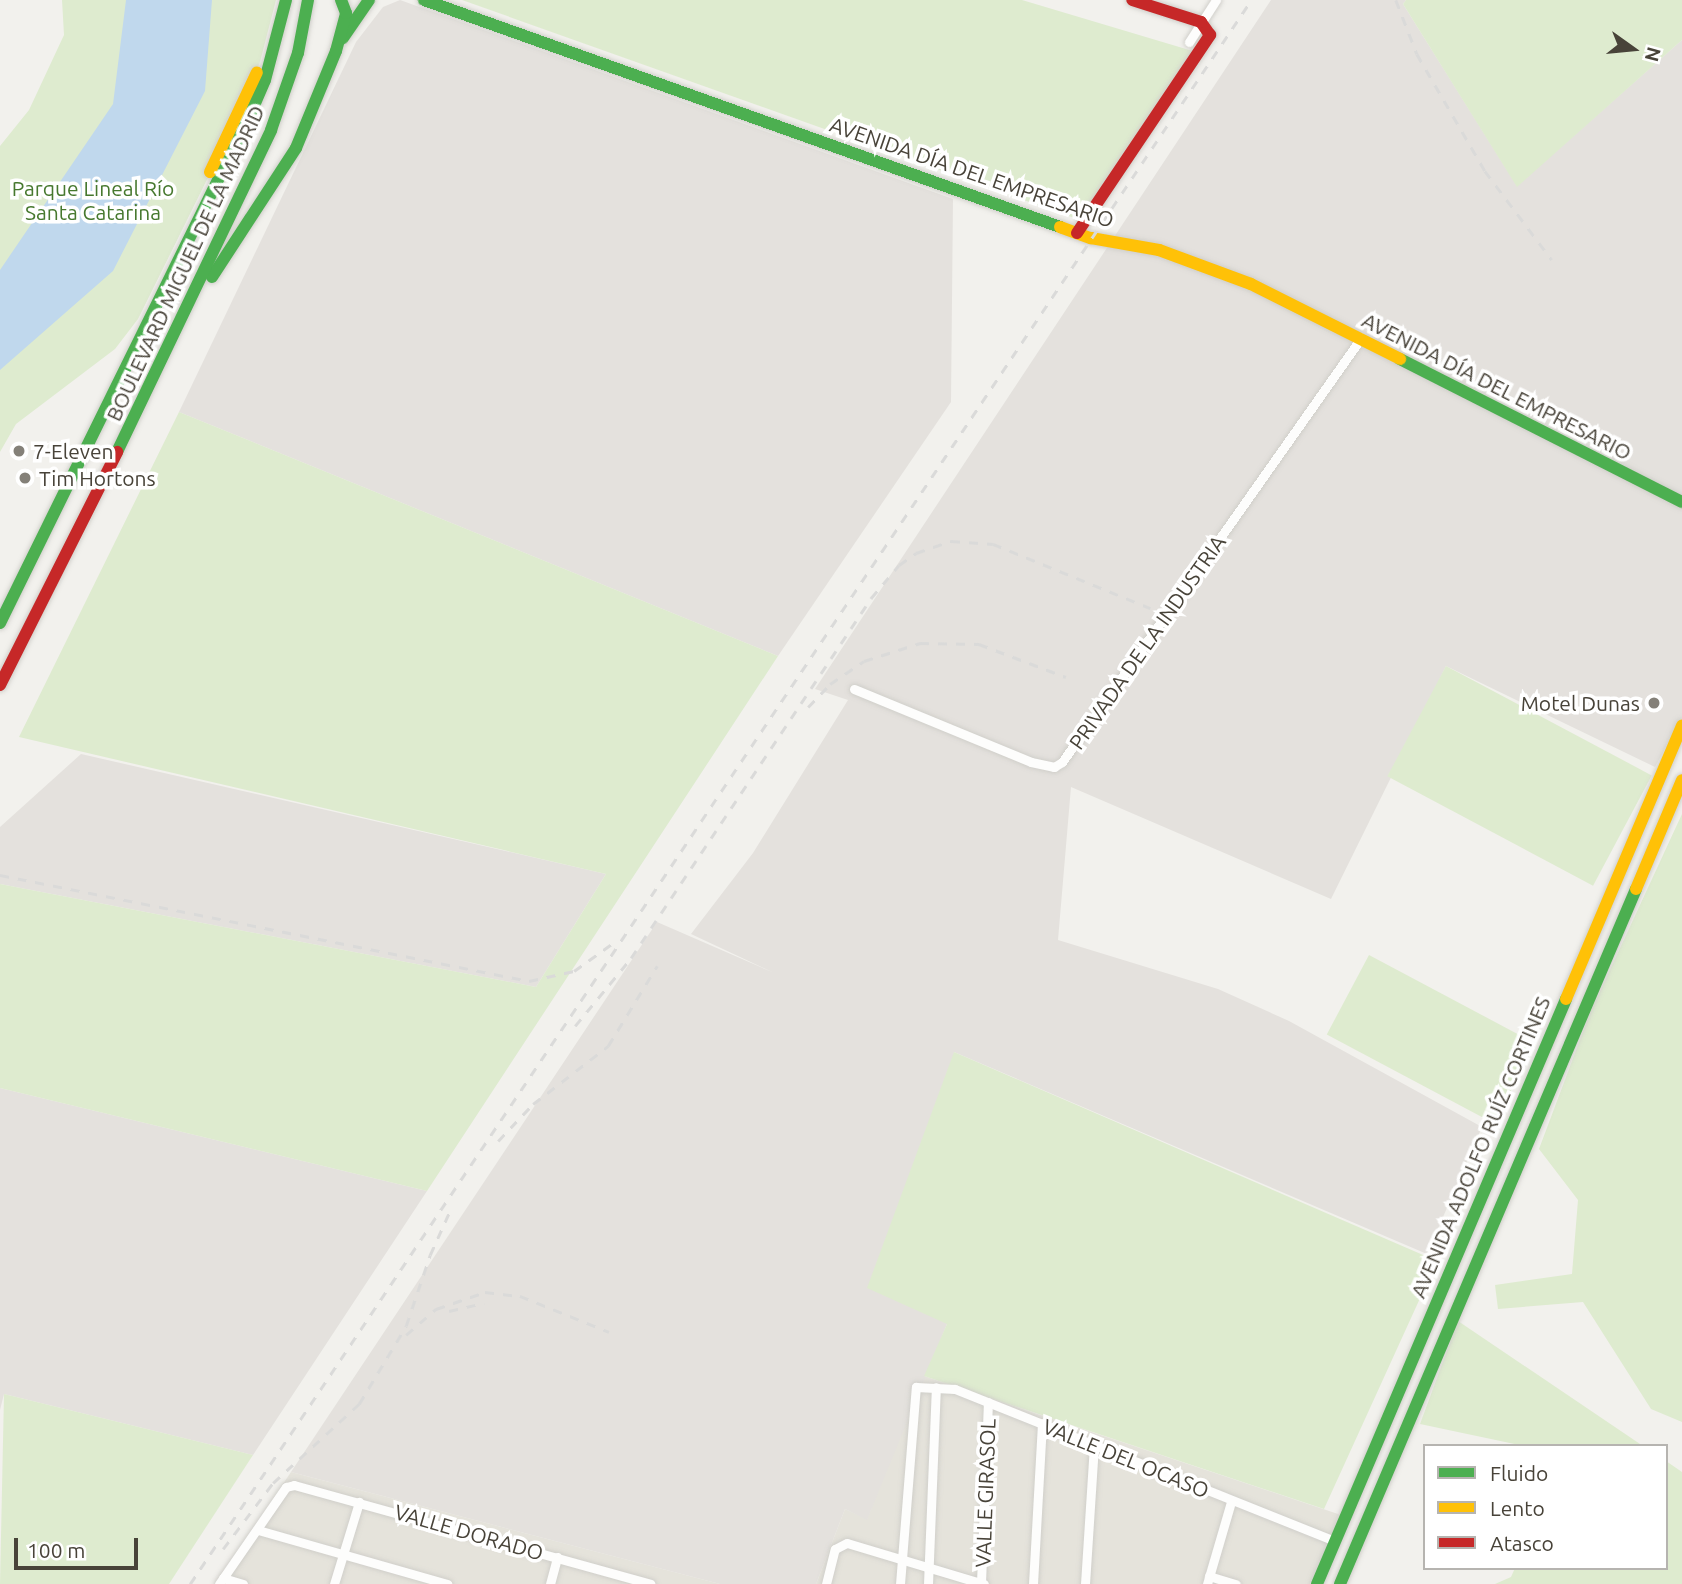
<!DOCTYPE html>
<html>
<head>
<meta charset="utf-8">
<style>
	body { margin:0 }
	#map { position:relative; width:1682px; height:1584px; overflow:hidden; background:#f2f1ed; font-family:Ubuntu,sans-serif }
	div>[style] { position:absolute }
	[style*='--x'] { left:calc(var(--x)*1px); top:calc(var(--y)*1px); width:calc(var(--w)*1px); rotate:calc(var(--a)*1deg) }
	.residential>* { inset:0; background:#e5e3db }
	.industrial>* { inset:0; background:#e4e1dd }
	.green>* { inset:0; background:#deebcf; transform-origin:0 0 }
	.water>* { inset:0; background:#c0d8ed }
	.roads { filter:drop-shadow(0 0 2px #d0cfca) drop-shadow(0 0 2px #d0cfca) }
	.street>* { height:9px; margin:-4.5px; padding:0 4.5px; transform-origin:4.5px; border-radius:4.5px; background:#fdfdfc }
	.fast>* { height:12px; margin:-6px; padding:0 6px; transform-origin:6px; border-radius:6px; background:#4caf50 }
	.slow>* { height:12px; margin:-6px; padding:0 6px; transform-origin:6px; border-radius:6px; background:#ffc107 }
	.jam>* { height:12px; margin:-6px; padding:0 6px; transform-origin:6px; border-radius:6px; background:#c62828 }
	.rail>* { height:2.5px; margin-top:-1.25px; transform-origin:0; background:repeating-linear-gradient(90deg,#dadad9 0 9px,transparent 0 18px) }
	.dots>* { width:19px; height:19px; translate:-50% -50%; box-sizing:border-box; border:4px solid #fff; border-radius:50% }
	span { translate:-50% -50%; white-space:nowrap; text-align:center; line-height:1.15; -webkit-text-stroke:7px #fff; paint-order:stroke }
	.street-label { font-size:21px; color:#484339 }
	.park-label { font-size:21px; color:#46782e }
	.poi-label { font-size:21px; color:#484339 }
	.left { translate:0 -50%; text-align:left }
	.right { translate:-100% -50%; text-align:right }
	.legend { position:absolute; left:1423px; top:1444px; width:245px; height:126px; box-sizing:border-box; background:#fff; border:2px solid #b6b4b0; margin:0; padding:9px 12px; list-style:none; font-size:21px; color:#484339 }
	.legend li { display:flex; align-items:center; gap:14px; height:35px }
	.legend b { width:35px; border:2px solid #b6b4b0 }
	.north { position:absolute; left:1598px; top:14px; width:70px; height:70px; -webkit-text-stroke:5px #fff; paint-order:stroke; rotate:105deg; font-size:19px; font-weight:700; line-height:28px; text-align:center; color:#484339 }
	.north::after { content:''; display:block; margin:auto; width:24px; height:32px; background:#484339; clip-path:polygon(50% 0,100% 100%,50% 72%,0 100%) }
	.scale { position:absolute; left:14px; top:1538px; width:124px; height:32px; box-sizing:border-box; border:4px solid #484339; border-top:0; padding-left:9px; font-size:21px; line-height:24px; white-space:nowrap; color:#484339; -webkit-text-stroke:5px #fff; paint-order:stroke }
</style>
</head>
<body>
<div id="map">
	<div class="residential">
		<div style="clip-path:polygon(924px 1376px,1341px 1515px,1310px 1584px,816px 1584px,845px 1509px,867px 1519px)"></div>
		<div style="clip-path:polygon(291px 1472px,720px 1584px,216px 1584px)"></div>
	</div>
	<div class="industrial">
		<div style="clip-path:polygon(400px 0,953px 199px,951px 402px,778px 656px,179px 412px,356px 42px,383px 7px)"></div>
		<div style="clip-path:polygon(1271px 0,1406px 0,1403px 4px,1517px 186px,1682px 40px,1682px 718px,1655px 767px,1446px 666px,1331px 899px,1071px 787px,1058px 940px,1218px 989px,1289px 1021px,1482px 1127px,1427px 1254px,954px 1052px,947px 1324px,867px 1520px,845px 1509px,816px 1584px,720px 1584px,291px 1472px,657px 922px,772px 972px,691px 934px,753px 853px,848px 700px,815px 689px)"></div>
		<div style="clip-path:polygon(81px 754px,606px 874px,536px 987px,0 884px,0 827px)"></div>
		<div style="clip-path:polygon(0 1088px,427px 1191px,253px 1455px,4px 1394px,0 1410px)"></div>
	</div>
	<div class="green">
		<div style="clip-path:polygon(62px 0,276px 0,260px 62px,235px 123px,138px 319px,115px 349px,16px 424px,0 452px,0 146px,29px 110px,64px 35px)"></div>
		<div style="clip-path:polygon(462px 0,1022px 0,1196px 52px,1080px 220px)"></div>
		<div style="clip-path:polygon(1406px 0,1682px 0,1682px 40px,1517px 187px,1403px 4px)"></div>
		<div style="clip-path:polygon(179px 412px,778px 656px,427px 1191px,0 1088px,0 884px,536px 987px,606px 874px,19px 737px)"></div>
		<div style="left:1446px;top:666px;width:233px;height:125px;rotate:28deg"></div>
		<div style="clip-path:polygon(1682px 814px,1682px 1422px,1651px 1409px,1583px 1302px,1498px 1309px,1495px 1285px,1572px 1274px,1578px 1200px,1539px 1149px,1590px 1013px)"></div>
		<div style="left:1369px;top:955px;width:189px;height:90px;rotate:28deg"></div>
		<div style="clip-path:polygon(954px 1052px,1437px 1261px,1324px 1509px,924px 1376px,947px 1324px,867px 1288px)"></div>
		<div style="clip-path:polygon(1458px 1321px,1643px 1446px,1524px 1446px,1420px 1424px)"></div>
		<div style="clip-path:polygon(4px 1394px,253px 1455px,169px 1584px,0 1584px)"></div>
		<div style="clip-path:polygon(1666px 1461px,1682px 1472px,1682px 1584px,1495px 1584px,1511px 1577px,1515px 1568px,1666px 1568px)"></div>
	</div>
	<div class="water">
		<div style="clip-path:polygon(126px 0,212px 0,205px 91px,113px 271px,0 370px,0 270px,113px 104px)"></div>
	</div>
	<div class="roads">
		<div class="street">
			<div style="--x:1189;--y:42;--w:50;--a:-57.3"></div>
			<div style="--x:854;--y:689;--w:191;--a:22.4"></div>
			<div style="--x:1031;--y:762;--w:24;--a:12"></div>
			<div style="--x:1054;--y:767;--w:9;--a:-32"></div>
			<div style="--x:1062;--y:762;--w:519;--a:-54.81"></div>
			<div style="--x:258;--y:1530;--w:197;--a:15.9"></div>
			<div style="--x:1209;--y:1576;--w:28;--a:17"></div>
			<div style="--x:223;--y:1578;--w:21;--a:17"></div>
			<div style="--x:981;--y:1583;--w:181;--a:-87.8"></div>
			<div style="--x:219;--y:1584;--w:118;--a:-55.4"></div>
			<div style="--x:286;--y:1487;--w:8;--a:-14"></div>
			<div style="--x:294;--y:1485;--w:370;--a:15.5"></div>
			<div style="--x:334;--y:1584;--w:86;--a:-73"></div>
			<div style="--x:550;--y:1584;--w:28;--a:-75"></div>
			<div style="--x:826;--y:1584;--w:36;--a:-76"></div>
			<div style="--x:835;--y:1549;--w:13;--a:-27"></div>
			<div style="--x:847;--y:1543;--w:143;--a:16.7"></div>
			<div style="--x:900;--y:1584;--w:198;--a:-85.4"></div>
			<div style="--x:916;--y:1387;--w:39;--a:3"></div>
			<div style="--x:955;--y:1389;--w:409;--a:21.8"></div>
			<div style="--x:928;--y:1584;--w:197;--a:-87.7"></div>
			<div style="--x:1033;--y:1584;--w:161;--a:-86.8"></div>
			<div style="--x:1085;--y:1584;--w:140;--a:-86.3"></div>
			<div style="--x:1207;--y:1584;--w:85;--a:-73.7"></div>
		</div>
		<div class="fast">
			<div style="--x:424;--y:0;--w:675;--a:19.64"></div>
			<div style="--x:343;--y:38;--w:46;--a:-55.6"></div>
			<div style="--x:212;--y:277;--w:154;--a:-56.9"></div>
			<div style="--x:296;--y:148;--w:105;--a:-67.6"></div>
			<div style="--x:336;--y:51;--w:39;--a:-75"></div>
			<div style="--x:346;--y:13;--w:14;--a:-111"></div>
			<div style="--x:1400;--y:359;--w:316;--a:26.9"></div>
			<div style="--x:117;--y:452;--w:357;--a:-64.4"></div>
			<div style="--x:271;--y:130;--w:82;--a:-70.7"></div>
			<div style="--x:298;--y:53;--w:54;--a:-79.3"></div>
			<div style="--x:0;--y:623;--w:564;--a:-63.8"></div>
			<div style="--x:249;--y:117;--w:40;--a:-66.6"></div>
			<div style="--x:265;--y:80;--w:83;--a:-75.3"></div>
			<div style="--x:1317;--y:1584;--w:636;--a:-66.94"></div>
			<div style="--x:1340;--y:1584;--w:755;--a:-66.93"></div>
		</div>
		<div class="slow">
			<div style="--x:210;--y:172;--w:110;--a:-64.8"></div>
			<div style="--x:1060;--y:227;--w:33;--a:20"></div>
			<div style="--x:1091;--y:238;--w:69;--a:10"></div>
			<div style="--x:1159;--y:250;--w:98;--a:20.3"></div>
			<div style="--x:1251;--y:284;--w:167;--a:26.7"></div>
			<div style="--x:1636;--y:889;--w:118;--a:-67.1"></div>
			<div style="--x:1566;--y:999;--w:297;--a:-67"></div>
		</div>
		<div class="jam">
			<div style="--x:1077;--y:233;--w:239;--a:-56.1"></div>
			<div style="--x:1210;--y:35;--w:16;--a:-125"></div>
			<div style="--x:1201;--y:22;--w:72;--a:-162.3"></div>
			<div style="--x:0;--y:685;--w:261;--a:-63.3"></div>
		</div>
	</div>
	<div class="rail">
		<div style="--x:1396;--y:0;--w:58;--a:68.7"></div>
		<div style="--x:1417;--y:54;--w:135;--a:59.8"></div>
		<div style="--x:1485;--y:171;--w:111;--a:53"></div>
		<div style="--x:808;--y:707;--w:32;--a:-46"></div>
		<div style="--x:830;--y:684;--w:41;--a:-34.1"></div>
		<div style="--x:864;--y:661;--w:59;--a:-17.8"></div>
		<div style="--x:920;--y:643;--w:59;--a:1"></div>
		<div style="--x:979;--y:644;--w:93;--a:20.8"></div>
		<div style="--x:0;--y:875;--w:540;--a:11.33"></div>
		<div style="--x:529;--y:981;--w:46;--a:-12.5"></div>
		<div style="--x:574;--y:971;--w:48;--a:-35.7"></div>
		<div style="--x:575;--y:1026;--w:88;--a:-50.5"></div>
		<div style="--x:631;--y:958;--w:433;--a:-56.3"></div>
		<div style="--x:871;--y:598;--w:43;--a:-49.7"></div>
		<div style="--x:899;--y:565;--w:21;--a:-35"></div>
		<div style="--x:916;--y:553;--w:37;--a:-19"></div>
		<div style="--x:951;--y:541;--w:42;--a:4.1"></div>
		<div style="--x:993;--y:544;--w:170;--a:22.2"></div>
		<div style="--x:498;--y:1141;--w:51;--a:-46.6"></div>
		<div style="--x:533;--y:1104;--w:95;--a:-37.7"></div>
		<div style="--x:608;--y:1046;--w:94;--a:-58.5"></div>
		<div style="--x:449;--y:1311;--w:36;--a:-13"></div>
		<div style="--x:406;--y:1335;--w:40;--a:-41"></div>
		<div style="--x:436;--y:1309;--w:52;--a:-19.1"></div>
		<div style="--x:485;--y:1292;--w:35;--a:7"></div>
		<div style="--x:520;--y:1296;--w:96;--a:22"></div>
		<div style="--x:223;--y:1549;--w:83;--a:-52.9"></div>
		<div style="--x:273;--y:1483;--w:117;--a:-42.6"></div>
		<div style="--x:359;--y:1404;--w:91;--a:-58.9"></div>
		<div style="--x:406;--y:1326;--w:75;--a:-71.3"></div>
		<div style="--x:430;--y:1255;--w:46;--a:-65.7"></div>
		<div style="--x:190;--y:1584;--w:1907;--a:-56.18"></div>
	</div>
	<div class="dots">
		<div style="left:19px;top:451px;background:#848078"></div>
		<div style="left:25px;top:478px;background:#848078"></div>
		<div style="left:1654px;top:703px;background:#848078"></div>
	</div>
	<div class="street-label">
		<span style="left:972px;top:172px;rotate:19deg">AVENIDA DÍA DEL EMPRESARIO</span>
		<span style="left:185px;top:263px;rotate:-65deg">BOULEVARD MIGUEL DE LA MADRID</span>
		<span style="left:1497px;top:386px;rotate:27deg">AVENIDA DÍA DEL EMPRESARIO</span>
		<span style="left:1147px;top:642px;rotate:-55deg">PRIVADA DE LA INDUSTRIA</span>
		<span style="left:1480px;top:1147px;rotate:-67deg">AVENIDA ADOLFO RUÍZ CORTINES</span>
		<span style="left:1126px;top:1458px;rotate:22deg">VALLE DEL OCASO</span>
		<span style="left:985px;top:1493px;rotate:-88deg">VALLE GIRASOL</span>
		<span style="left:469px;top:1532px;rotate:16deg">VALLE DORADO</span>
	</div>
	<div class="park-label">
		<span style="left:93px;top:200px">Parque Lineal Río<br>Santa Catarina</span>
	</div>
	<div class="poi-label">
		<span class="left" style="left:33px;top:451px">7-Eleven</span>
		<span class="left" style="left:39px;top:478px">Tim Hortons</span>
		<span class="right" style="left:1640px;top:703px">Motel Dunas</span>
	</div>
	<ul class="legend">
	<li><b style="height:9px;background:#4caf50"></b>Fluido</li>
	<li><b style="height:9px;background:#ffc107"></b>Lento</li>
	<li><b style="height:9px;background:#c62828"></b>Atasco</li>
	</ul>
	<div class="north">N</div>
	<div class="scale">100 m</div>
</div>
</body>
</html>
